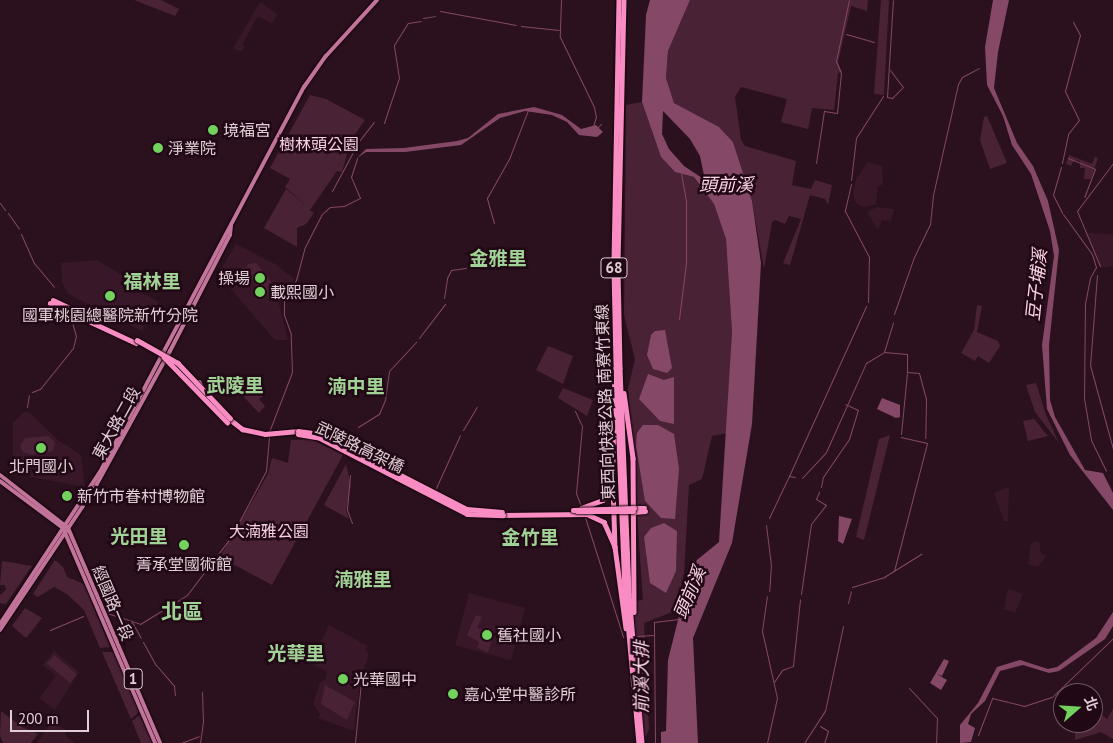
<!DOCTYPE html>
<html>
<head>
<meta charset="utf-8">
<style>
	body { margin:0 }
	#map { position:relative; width:1113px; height:743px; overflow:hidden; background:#2b111e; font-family:"PT Sans","Noto Sans TC",sans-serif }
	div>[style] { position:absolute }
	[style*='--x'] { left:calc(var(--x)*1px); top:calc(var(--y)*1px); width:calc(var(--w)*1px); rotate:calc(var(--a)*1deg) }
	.built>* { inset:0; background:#371728; transform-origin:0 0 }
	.green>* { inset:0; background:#4a2236; transform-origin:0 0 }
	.water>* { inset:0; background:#854866 }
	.stream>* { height:1px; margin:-0.5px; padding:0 0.5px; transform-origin:0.5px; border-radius:0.5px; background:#854866 }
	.roads { filter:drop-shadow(0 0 1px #120008) drop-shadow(0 0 1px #120008) }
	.major>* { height:4px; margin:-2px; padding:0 2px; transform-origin:2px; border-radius:2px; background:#c17399 }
	.highway>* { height:4.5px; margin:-2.25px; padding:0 2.25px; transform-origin:2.25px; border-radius:2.25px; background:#f98cc2 }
	.bridges { filter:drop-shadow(0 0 1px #120008) drop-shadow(0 0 1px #120008) }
	.highway-bridge>* { height:4.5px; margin:-2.25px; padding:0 2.25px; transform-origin:2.25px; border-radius:2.25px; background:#f98cc2 }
	.dots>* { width:14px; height:14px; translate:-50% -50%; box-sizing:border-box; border:2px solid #210815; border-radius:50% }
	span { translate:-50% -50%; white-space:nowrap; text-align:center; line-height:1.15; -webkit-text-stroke:5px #210815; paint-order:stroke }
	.shield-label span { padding:1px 4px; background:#210815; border:1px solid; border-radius:4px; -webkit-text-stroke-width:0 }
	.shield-label { font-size:15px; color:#e1ced6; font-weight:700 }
	.poi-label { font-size:16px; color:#e1ced6 }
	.left { translate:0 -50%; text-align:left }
	.right { translate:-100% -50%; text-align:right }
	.park-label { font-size:16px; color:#f6cfe0 }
	.street-label { font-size:16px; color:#e1ced6 }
	.water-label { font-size:18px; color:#fad3e4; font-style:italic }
	.quarter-label { font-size:19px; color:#a0d395; font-weight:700 }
	.district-label { font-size:21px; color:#a0d395; font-weight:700 }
	.north { position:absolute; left:1053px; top:683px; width:50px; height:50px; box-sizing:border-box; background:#210815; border:1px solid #6e5762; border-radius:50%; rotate:71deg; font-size:14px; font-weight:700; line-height:20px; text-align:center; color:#e1ced6 }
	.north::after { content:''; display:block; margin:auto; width:18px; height:22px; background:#72d25d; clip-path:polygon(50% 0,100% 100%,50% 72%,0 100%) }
	.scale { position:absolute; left:10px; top:710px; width:79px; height:22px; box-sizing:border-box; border:2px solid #e1ced6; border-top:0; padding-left:6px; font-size:15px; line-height:18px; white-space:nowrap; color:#e1ced6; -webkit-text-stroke:4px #210815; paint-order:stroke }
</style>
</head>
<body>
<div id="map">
	<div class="built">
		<div style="clip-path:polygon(260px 2px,277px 14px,272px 24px,258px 16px,242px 45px,245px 47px,241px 52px,233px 48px)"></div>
		<div style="clip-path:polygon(868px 162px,882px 166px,883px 184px,878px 187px,876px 204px,864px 208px,856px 203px,853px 195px,856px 179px)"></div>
		<div style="clip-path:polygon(877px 207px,894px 209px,891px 221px,882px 220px,878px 230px,867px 212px)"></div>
		<div style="clip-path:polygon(1086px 233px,1113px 234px,1113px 266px,1101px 268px)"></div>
		<div style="clip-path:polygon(236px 244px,275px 264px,294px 279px,279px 304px,288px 340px,275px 340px,218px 274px)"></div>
		<div style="clip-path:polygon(97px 260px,135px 283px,133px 288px,159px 302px,142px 331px,68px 294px,62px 282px,61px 263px)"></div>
		<div style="clip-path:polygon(24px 412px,29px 412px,58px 440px,81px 455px,85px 487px,26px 476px,27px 467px,13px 466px,13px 423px)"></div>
		<div style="clip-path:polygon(1009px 487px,1008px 521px,1004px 521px,994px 493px)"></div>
		<div style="clip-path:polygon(1039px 541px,1041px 554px,1047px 555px,1038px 567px,1028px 564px,1031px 543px)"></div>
		<div style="clip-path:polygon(1008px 589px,1023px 594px,1015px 613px,1004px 609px)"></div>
		<div style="left:469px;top:593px;width:58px;height:54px;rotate:15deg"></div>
		<div style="clip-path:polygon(329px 625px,368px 646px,365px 650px,369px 654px,360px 680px,354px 731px,318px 718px,320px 714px,313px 703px,320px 683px,326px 678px,327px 672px,315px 666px,324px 649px,319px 646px)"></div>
		<div style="clip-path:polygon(54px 651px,79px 672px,55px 710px,39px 698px,56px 676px,43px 665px)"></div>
		<div style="clip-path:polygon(51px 723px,65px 729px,66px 736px,74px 743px,37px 743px)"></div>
	</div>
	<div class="green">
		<div style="clip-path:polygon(134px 0,161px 0,179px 9px,175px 16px)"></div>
		<div style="clip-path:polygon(690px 0,868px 0,867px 11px,851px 6px,838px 62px,842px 72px,838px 73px,834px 110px,812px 108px,808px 129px,781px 122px,787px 99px,741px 87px,735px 97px,741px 140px,745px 146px,796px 161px,792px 185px,811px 189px,815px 180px,832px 185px,828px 205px,825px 199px,810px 195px,790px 265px,783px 263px,801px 219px,789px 216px,785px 224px,775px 220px,772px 222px,764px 269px,752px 201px,733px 142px,719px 127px,674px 103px,666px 78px,668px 51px)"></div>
		<div style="clip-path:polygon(881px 0,889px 0,884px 95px,874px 94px)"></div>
		<div style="clip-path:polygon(310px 95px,326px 99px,365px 120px,351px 140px,342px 172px,337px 171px,310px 210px,314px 213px,306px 224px,297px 228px,297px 247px,264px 228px,286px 189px,308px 207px,285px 187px,290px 179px,270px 168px)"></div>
		<div style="clip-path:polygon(642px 102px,661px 157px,675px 172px,694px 177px,714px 204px,726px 239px,732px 332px,728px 433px,712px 436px,702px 479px,689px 485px,684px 573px,675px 611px,644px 623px,649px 729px,643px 743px,633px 601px,643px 600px,628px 389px,635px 359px,624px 315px,626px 105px)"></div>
		<div style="clip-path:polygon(987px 116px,1007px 163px,990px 169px,980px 140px,984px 117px)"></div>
		<div style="clip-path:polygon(1069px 155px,1092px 164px,1095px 157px,1098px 158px,1091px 179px,1084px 179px,1085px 168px,1080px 168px,1080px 161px,1074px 160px,1071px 166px,1066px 164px)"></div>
		<div style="clip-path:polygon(256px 263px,273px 284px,271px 292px,266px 293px,267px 297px,241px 267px,246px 268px,248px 264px)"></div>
		<div style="clip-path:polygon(977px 305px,982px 306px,977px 332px,998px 341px,1000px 346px,989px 363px,978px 356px,975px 361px,961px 353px,974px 330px)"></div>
		<div style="clip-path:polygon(548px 346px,573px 356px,563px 384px,536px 370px)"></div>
		<div style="clip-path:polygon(249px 380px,263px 396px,259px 399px,265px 406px,259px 413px,241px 394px)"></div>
		<div style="clip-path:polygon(1036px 383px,1046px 415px,1059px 443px,1035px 412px,1026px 385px)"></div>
		<div style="clip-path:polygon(563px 388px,593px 400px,587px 416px,558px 398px)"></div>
		<div style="clip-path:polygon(1034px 419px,1048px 436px,1028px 441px,1023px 421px)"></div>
		<div style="clip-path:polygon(890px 435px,864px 540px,856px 537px,879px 439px)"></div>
		<div style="clip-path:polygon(48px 436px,55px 442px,53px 451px,32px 455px,23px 452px,20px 446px,25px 438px)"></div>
		<div style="clip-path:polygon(311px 439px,343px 455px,272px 585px,220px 557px,268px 474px,272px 458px,288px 463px,291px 440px)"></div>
		<div style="clip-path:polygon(346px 464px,351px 485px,346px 511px,349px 519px,324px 505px)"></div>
		<div style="clip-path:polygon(55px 560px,63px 567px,67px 577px,84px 584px,110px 647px,100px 648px,84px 610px,67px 594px,54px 587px,38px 597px,33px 594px)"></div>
		<div style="clip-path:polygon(2px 561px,32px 566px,6px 604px,0 603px,0 595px,6px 590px,5px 585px,0 585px)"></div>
		<div style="clip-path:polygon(25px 608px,42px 618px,26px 638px,12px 626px)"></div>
		<div style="clip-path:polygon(476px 615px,482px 617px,477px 628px,486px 631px,487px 627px,492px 629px,486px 638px,492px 641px,488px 652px,477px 648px,479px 642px,467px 635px)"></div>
		<div style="clip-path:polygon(102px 652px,114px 652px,139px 712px,131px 719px)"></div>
		<div style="left:54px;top:655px;width:30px;height:11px;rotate:40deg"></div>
		<div style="clip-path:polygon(325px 685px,355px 702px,347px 720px,321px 704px)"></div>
		<div style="clip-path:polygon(1113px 709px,1113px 739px,1101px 732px,1075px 740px,1075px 731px,1083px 723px,1093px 723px,1096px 710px,1107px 719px)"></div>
		<div style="clip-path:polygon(1px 711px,22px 727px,38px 734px,31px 743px,3px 743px,0 736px)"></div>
		<div style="clip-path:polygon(140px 715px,153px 743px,141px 743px,132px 721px)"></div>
	</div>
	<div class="water">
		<div style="clip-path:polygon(evenodd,650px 0,690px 0,668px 51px,666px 78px,674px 103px,719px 127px,733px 142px,752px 201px,761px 263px,752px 424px,732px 543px,693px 638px,698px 743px,661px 743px,661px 732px,666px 731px,668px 660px,692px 564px,719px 542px,732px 332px,726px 239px,714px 204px,694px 177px,675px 172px,661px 157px,642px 102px,646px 15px,650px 0,663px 111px,690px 139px,700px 156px,705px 180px,684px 166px,669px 149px,662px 134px,663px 111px)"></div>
		<div style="clip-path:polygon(993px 0,1009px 0,998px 52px,994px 88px,1017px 143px,1033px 166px,1048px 201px,1059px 250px,1049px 345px,1050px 400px,1055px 417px,1085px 470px,1103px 473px,1113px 493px,1113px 510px,1070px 455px,1047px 409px,1042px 345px,1054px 256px,1050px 231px,1031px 174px,1012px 145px,1003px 116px,987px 85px,985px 47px)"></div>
		<div style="clip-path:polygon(534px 107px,562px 115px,581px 129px,596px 125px,603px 132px,597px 137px,579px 135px,567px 122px,552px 115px,525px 111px,500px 118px,461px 145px,405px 152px,366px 152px,357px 158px,366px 149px,404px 148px,457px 141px,468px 138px,498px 114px)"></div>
		<div style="clip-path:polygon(665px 330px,672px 368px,667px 373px,653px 369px,647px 355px,651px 335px,655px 331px)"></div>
		<div style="clip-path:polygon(648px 374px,664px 380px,674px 377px,674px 424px,660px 421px,639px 399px)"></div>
		<div style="clip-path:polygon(882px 398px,900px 405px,900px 417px,896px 418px,877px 409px)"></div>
		<div style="clip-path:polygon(643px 425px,658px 425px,674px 434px,679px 469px,675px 519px,661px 518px,645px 501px,636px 446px,637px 433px)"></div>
		<div style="clip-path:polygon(839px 516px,852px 519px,843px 544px,838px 541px)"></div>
		<div style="clip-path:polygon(664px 523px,677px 531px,676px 571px,666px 593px,650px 583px,644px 537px,651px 528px)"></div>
		<div style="clip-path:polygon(1113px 612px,1113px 626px,1105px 639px,1059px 671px,1049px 673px,1023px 665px,1000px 671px,985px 701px,971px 714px,968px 724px,975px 728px,971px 742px,960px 743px,960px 725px,978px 703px,997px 667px,1020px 660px,1048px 669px,1057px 667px,1096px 638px)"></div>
		<div style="clip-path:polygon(944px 659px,949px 661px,942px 676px,937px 674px,947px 680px,941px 690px,930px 683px)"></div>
	</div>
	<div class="stream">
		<div style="--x:561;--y:0;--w:37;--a:92"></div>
		<div style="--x:560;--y:37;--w:78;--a:64.1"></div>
		<div style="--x:594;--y:107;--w:10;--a:79"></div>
		<div style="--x:596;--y:117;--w:13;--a:108"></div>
		<div style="--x:440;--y:11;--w:77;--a:10.4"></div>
		<div style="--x:423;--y:18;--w:12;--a:-9"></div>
		<div style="--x:521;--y:26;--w:38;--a:6"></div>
		<div style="--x:846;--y:34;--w:29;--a:16"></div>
		<div style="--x:890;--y:70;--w:21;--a:53"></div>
		<div style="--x:903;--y:87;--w:16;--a:135"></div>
		<div style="--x:892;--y:98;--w:5;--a:-169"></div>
		<div style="--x:887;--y:97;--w:97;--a:-86.5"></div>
		<div style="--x:384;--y:123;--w:47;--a:-71.6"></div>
		<div style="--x:399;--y:78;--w:33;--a:-99"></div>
		<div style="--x:394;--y:45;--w:26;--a:-58"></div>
		<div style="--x:408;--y:23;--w:13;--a:-9"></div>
		<div style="--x:597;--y:128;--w:6;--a:-45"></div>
		<div style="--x:1068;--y:158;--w:29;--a:22"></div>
		<div style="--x:1095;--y:169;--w:30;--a:111"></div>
		<div style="--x:816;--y:163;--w:53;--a:-81.3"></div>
		<div style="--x:824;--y:111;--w:13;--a:9"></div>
		<div style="--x:837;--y:113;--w:40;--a:-84.3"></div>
		<div style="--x:841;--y:73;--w:13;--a:-113"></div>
		<div style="--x:836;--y:61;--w:62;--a:-78"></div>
		<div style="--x:1062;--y:163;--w:30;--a:-78"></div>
		<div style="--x:1068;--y:134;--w:18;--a:-52"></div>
		<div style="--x:1079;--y:120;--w:32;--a:-116"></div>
		<div style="--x:1065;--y:91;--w:58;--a:-75"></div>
		<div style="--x:1080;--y:35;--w:15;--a:-118"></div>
		<div style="--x:1061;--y:167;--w:29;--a:106"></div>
		<div style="--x:1053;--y:195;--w:20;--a:63"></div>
		<div style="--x:851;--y:180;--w:42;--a:-83.2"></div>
		<div style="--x:856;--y:138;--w:50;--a:-57.3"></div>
		<div style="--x:851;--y:184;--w:28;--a:103"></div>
		<div style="--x:845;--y:211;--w:52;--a:62.4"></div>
		<div style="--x:869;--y:257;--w:45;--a:91.3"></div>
		<div style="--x:332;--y:191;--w:57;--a:-61.6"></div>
		<div style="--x:359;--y:141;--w:24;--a:-52"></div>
		<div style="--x:0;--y:203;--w:9;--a:54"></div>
		<div style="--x:8;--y:213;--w:19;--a:55"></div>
		<div style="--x:1063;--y:214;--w:49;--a:54.1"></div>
		<div style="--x:1092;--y:254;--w:14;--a:73"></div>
		<div style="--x:1096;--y:267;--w:13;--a:119"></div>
		<div style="--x:1090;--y:278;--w:25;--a:101"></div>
		<div style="--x:1085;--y:303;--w:95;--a:90.6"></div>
		<div style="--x:1084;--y:398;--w:43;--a:80.5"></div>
		<div style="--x:1091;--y:440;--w:34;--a:64"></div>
		<div style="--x:494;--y:223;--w:26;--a:-106"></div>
		<div style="--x:487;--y:198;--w:45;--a:-60.6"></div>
		<div style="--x:509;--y:159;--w:53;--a:-68.8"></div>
		<div style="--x:21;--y:234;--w:32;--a:66"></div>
		<div style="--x:34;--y:263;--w:31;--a:50"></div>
		<div style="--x:1100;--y:266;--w:60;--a:-112.7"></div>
		<div style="--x:1077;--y:211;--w:60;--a:-53.1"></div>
		<div style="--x:1097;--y:275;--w:90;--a:94.4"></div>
		<div style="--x:1090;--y:365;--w:87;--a:74.7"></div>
		<div style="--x:444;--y:298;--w:20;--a:-81"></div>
		<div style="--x:447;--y:278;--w:9;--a:-63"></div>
		<div style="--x:451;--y:270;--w:15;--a:-8"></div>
		<div style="--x:894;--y:314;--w:60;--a:-70.7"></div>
		<div style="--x:914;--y:257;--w:37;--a:-64"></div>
		<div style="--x:930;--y:224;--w:29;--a:-84"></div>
		<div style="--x:933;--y:195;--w:114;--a:-77.3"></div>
		<div style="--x:958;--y:84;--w:8;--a:-60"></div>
		<div style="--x:962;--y:77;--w:19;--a:-28"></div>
		<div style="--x:679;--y:319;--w:56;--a:-82.9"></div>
		<div style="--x:686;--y:263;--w:62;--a:-90"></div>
		<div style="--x:686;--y:201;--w:28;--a:-100"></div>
		<div style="--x:419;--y:338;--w:43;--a:-52.6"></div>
		<div style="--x:884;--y:352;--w:23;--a:5"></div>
		<div style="--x:907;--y:354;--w:18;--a:90"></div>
		<div style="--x:907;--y:372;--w:12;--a:5"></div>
		<div style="--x:919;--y:373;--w:27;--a:75"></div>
		<div style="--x:926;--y:399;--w:39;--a:91"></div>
		<div style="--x:32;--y:392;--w:9;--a:-21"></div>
		<div style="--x:40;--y:389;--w:53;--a:-51.2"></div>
		<div style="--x:73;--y:348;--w:12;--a:-76"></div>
		<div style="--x:76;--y:336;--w:18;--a:-106"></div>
		<div style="--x:27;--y:407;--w:12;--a:-81"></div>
		<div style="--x:575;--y:411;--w:17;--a:65"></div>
		<div style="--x:582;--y:426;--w:67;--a:95.1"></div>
		<div style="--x:576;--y:493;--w:14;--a:69"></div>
		<div style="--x:358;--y:427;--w:25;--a:-32"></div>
		<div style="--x:379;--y:414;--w:15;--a:-67"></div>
		<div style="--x:385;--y:400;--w:29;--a:-82"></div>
		<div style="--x:389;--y:371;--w:40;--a:-47"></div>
		<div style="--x:463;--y:430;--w:27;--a:-59"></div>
		<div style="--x:269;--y:432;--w:64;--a:-69"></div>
		<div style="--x:292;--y:372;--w:38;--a:-92"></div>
		<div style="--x:291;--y:334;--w:20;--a:-110"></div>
		<div style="--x:284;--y:315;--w:15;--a:-90"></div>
		<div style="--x:284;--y:300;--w:23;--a:-59"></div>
		<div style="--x:296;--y:280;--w:34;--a:-75"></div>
		<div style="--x:305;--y:247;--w:36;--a:-63"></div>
		<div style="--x:321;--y:215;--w:12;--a:-42"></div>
		<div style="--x:330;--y:207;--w:14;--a:-4"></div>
		<div style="--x:344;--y:206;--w:18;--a:-27"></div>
		<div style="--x:360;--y:198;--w:23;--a:-113"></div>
		<div style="--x:351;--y:177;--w:20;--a:-72"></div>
		<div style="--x:901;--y:434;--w:61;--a:-84.4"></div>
		<div style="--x:350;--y:475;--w:35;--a:95"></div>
		<div style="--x:347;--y:510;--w:14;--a:69"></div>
		<div style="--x:789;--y:476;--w:187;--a:-65.6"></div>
		<div style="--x:802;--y:478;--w:35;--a:-47"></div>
		<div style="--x:826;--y:452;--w:98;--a:-65.8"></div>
		<div style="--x:866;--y:363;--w:21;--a:-31"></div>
		<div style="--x:884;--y:352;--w:31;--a:-73"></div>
		<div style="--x:821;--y:487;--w:10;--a:-79"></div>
		<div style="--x:823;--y:477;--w:46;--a:-55.6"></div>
		<div style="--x:849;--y:439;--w:30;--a:-73"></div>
		<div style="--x:858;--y:410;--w:14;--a:-155"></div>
		<div style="--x:436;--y:488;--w:58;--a:-65.6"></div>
		<div style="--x:585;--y:517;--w:126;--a:72.4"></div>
		<div style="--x:769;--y:518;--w:47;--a:-64.5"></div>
		<div style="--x:789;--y:476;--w:6;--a:9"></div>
		<div style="--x:766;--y:525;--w:40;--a:82.9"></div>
		<div style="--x:771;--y:565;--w:26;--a:94"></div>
		<div style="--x:894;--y:571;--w:132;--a:-75.5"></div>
		<div style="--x:927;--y:443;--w:27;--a:-167"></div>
		<div style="--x:852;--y:587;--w:34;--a:-17"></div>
		<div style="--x:884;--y:577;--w:44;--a:-31.9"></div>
		<div style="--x:801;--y:594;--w:71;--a:-81.9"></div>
		<div style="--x:811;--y:524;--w:24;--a:-52"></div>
		<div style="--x:826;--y:505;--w:12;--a:-149"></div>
		<div style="--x:816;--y:499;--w:8;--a:-67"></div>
		<div style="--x:848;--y:603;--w:12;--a:-76"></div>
		<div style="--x:97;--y:613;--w:13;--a:4"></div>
		<div style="--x:110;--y:614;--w:32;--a:18"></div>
		<div style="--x:140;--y:624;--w:55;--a:-31.7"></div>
		<div style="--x:187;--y:595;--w:73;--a:-52.8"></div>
		<div style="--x:231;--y:537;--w:75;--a:-62.1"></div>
		<div style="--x:266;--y:471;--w:35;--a:-85"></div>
		<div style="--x:50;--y:630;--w:36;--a:-23"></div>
		<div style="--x:115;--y:631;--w:19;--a:-28"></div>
		<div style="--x:132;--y:622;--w:18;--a:61"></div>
		<div style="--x:637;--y:636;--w:16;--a:-4"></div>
		<div style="--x:143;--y:642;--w:26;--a:61"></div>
		<div style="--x:156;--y:665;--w:28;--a:49"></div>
		<div style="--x:174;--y:686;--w:9;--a:84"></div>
		<div style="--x:774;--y:682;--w:14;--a:-56"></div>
		<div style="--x:782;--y:670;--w:12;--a:-20"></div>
		<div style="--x:793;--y:666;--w:67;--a:-84"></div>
		<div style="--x:909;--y:688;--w:41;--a:47"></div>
		<div style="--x:937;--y:718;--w:25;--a:92"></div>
		<div style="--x:820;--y:726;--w:9;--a:32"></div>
		<div style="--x:828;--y:731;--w:13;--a:108"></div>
		<div style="--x:978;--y:735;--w:40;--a:-69"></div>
		<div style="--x:992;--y:698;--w:33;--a:14"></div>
		<div style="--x:1024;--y:706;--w:29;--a:-18"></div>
		<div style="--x:1052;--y:697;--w:85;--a:-44"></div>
		<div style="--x:181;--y:743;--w:19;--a:-21"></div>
		<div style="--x:200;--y:743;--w:22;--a:-82"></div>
		<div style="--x:203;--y:721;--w:29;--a:-92"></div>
		<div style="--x:355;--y:743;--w:61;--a:-84.4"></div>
		<div style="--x:655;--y:743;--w:121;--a:-90.5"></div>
		<div style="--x:654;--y:622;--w:25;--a:-7"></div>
		<div style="--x:767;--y:743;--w:46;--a:-77.5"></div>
		<div style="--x:777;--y:698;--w:69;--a:-102.6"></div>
		<div style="--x:762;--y:631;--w:35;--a:-82"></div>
		<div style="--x:804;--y:743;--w:38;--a:-57"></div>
		<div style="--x:825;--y:711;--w:87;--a:-78"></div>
	</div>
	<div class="roads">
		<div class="major">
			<div style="--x:0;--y:475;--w:86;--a:37.9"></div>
			<div style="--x:68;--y:528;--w:234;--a:66.8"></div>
			<div style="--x:0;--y:481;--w:79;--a:36.7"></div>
			<div style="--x:63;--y:528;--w:234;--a:66.8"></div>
			<div style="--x:0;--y:624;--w:182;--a:-56.7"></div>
			<div style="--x:100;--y:472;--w:436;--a:-62.1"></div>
			<div style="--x:304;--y:87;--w:38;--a:-55"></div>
			<div style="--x:326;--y:56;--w:76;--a:-47.7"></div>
			<div style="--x:0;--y:630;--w:167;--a:-56.2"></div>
			<div style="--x:93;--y:491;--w:160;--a:-61.2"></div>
			<div style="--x:170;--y:351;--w:131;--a:-62.7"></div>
			<div style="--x:230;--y:235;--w:10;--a:-84"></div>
		</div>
		<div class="highway">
			<div style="--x:619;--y:0;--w:269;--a:91.1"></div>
			<div style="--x:614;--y:269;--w:99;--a:88.8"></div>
			<div style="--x:616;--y:368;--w:222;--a:87.7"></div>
			<div style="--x:625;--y:590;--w:154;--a:84.8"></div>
			<div style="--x:624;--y:0;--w:269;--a:91.3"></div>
			<div style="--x:618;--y:269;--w:99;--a:88.8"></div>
			<div style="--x:620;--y:368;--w:226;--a:87.7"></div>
			<div style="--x:629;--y:594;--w:150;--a:85"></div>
			<div style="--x:53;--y:300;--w:19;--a:25"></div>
			<div style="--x:50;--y:303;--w:95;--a:24.9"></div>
			<div style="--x:199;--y:382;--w:14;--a:65"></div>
			<div style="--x:205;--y:395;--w:20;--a:49"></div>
			<div style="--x:218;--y:410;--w:31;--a:38"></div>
			<div style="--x:242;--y:429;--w:24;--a:12"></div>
			<div style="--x:265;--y:434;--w:33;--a:-5"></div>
			<div style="--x:624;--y:393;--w:66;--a:82.1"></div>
			<div style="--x:633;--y:458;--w:154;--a:89.6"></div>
			<div style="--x:613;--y:484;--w:63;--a:88.2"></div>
			<div style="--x:615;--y:547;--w:82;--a:82.3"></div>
			<div style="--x:581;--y:508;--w:23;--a:-20"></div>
			<div style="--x:603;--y:500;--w:19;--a:-62"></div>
			<div style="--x:612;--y:483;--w:99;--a:-88.8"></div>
			<div style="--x:634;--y:508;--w:11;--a:0"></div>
			<div style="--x:634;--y:512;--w:11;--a:-5"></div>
			<div style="--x:500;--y:515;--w:87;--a:-0.7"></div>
			<div style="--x:587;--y:514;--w:19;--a:25"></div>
			<div style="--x:604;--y:522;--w:27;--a:66"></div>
		</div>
	</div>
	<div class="bridges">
		<div class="highway-bridge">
			<div style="--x:137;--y:340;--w:47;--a:29.3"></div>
			<div style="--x:178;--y:363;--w:76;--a:46.6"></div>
			<div style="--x:164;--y:357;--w:91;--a:45.9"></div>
			<div style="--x:298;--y:431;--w:23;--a:7"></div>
			<div style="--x:321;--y:434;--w:164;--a:27.2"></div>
			<div style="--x:467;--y:509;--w:35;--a:5"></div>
			<div style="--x:298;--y:434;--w:22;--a:10"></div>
			<div style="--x:320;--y:438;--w:165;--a:27.3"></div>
			<div style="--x:467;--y:514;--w:36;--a:2"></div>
			<div style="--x:573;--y:510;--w:61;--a:-1.9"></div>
			<div style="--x:577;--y:512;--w:57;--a:0"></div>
		</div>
	</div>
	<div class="dots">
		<div style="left:213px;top:130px;background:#72d25d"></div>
		<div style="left:158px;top:148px;background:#72d25d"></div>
		<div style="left:260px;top:278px;background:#72d25d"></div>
		<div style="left:260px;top:292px;background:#72d25d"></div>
		<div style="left:110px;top:296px;background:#72d25d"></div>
		<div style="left:41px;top:448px;background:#72d25d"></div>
		<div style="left:67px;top:496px;background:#72d25d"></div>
		<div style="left:184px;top:545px;background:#72d25d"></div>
		<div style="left:487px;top:635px;background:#72d25d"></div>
		<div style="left:343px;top:679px;background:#72d25d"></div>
		<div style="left:453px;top:694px;background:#72d25d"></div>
	</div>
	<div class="shield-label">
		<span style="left:614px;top:268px">68</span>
		<span style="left:133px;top:679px">1</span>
	</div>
	<div class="poi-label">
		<span class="left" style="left:223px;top:130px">境福宮</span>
		<span class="left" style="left:168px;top:148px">淨業院</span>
		<span class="right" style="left:250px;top:278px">操場</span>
		<span class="left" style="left:270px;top:292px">載熙國小</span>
		<span style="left:110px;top:315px">國軍桃園總醫院新竹分院</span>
		<span style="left:41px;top:466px">北門國小</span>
		<span class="left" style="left:77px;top:496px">新竹市眷村博物館</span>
		<span style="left:184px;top:564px">菁承堂國術館</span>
		<span class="left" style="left:497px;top:635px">舊社國小</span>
		<span class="left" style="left:353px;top:679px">光華國中</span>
		<span class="left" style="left:464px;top:694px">嘉心堂中醫診所</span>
	</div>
	<div class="park-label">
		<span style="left:319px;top:144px">樹林頭公園</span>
		<span style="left:269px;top:531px">大湳雅公園</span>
	</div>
	<div class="street-label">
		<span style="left:605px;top:402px;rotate:-92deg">東西向快速公路 南寮竹東線</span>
		<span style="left:116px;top:423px;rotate:-61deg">東大路二段</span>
		<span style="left:360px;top:447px;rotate:26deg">武陵路高架橋</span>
		<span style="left:113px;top:603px;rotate:67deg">經國路一段</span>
	</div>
	<div class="water-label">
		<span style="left:726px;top:185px">頭前溪</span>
		<span style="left:1037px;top:285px;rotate:-84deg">豆子埔溪</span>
		<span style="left:690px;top:593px;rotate:-67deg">頭前溪</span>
		<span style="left:642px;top:677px;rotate:-90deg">前溪大排</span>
	</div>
	<div class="quarter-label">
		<span style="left:498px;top:259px">金雅里</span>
		<span style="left:152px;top:282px">福林里</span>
		<span style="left:235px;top:386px">武陵里</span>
		<span style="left:356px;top:387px">湳中里</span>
		<span style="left:139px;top:537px">光田里</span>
		<span style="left:530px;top:538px">金竹里</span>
		<span style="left:363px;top:580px">湳雅里</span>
		<span style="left:296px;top:654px">光華里</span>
	</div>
	<div class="district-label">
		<span style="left:182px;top:612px">北區</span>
	</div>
	<div class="north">北</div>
	<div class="scale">200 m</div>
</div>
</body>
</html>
